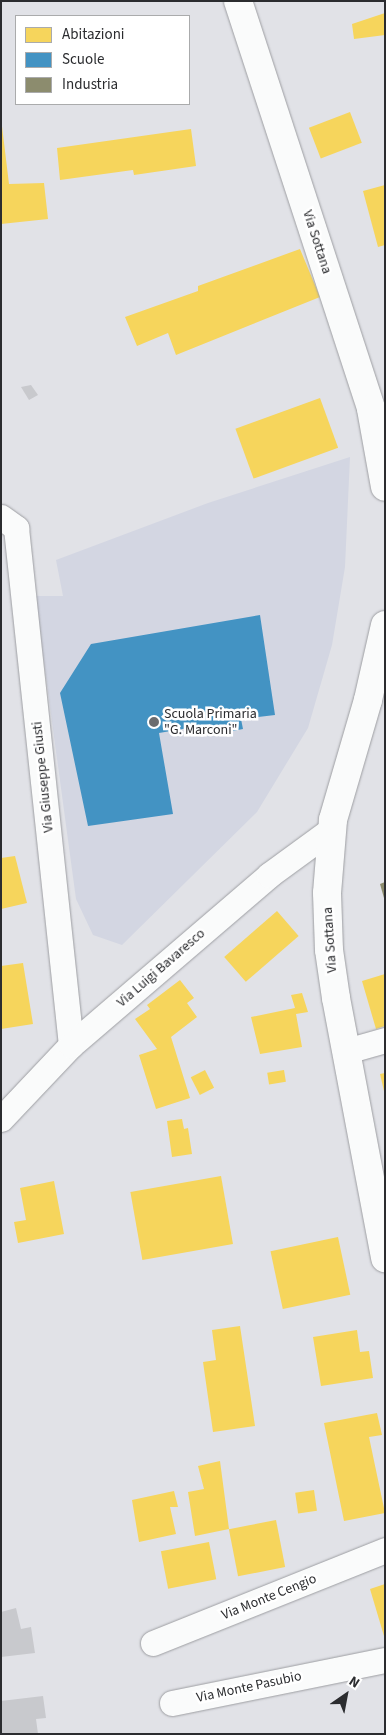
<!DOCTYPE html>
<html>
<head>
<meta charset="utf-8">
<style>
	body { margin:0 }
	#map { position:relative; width:386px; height:1735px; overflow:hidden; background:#e1e2e7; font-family:"Source Sans 3",sans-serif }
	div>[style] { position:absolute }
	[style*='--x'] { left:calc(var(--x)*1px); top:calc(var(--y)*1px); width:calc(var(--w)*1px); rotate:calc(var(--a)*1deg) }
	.built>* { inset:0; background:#d3d6e2 }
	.homes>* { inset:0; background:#f6d55c; transform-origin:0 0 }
	.schools>* { inset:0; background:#4393c3 }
	.industry>* { inset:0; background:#8c8c6e }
	.building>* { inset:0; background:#c8c9cd }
	.roads { filter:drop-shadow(0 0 1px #9d9ea2) drop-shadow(0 0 1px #9d9ea2) }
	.minor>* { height:25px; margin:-12.5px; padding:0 12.5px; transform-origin:12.5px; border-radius:12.5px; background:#fafbfb }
	.tertiary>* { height:28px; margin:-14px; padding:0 14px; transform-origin:14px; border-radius:14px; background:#fafbfb }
	.dots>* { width:14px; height:14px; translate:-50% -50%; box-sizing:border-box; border:2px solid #fff; border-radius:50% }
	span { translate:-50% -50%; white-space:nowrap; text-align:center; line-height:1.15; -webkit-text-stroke:5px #fff; paint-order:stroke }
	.street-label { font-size:14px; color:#2b2c2f }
	.poi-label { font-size:14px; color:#2b2c2f }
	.left { translate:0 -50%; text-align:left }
	.frame { position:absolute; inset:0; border:2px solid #2b2c2f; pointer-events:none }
	.legend { position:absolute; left:15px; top:15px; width:175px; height:90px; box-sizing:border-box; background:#fff; border:1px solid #aaabac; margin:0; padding:6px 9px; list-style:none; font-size:15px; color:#2b2c2f }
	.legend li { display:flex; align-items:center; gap:10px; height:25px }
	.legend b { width:25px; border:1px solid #aaabac }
	.north { position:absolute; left:321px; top:1670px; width:50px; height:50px; -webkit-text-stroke:4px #fff; paint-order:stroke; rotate:33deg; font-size:14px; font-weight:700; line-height:20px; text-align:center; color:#2b2c2f }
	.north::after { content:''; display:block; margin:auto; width:18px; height:22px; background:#2b2c2f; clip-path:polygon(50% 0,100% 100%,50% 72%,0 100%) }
</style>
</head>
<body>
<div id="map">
	<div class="built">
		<div style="clip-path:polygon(350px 457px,345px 567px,332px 645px,308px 728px,257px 812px,122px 945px,93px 935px,76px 899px,35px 596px,63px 596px,56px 560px,208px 503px)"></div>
	</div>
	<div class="homes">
		<div style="clip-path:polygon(385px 13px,385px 35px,354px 39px,352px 24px)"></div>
		<div style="left:350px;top:112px;width:33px;height:44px;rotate:69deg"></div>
		<div style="clip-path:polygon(1px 118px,9px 184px,44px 183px,48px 219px,1px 224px)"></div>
		<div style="clip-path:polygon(191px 129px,196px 166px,134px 175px,133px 170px,60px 180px,57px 148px)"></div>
		<div style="clip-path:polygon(385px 185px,385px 245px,378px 247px,363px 191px)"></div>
		<div style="clip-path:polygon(300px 249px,320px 297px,176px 355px,168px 333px,137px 346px,125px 317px,198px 291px,198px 286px)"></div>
		<div style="left:320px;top:398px;width:53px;height:90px;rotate:70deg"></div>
		<div style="clip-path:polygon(15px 856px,27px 903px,1px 909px,1px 858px)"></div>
		<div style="left:277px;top:911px;width:33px;height:70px;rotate:49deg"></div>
		<div style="clip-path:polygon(23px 963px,33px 1024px,1px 1029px,1px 966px)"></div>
		<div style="clip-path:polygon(385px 974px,385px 1026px,376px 1029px,362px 981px)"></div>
		<div style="clip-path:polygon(180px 980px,194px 998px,187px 1003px,197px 1017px,171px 1037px,190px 1098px,156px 1109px,139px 1055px,157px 1049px,135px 1019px,150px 1009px,147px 1005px)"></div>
		<div style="clip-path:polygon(302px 993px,308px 1012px,296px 1014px,302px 1047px,260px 1054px,251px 1017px,295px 1008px,291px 995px)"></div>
		<div style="left:205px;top:1070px;width:20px;height:16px;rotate:63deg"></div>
		<div style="left:284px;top:1070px;width:12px;height:17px;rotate:81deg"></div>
		<div style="clip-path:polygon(385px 1073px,385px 1091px,384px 1091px,380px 1074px)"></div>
		<div style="clip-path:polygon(182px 1119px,184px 1129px,188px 1128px,192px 1154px,172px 1157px,167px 1121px)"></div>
		<div style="left:221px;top:1176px;width:69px;height:92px;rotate:80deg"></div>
		<div style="clip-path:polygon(54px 1181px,64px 1234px,18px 1243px,14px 1222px,26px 1220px,20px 1188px)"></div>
		<div style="left:338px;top:1237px;width:59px;height:69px;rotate:78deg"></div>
		<div style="clip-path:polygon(240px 1326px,255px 1426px,213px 1432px,203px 1362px,216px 1360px,212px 1330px)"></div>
		<div style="clip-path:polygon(357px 1330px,360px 1352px,369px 1351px,373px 1378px,321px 1386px,313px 1337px)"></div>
		<div style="clip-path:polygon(377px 1413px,382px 1435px,369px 1437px,385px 1513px,344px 1521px,324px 1423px)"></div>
		<div style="clip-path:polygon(220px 1461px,229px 1529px,195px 1536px,188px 1492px,204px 1489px,198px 1466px)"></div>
		<div style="left:314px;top:1490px;width:21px;height:19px;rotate:82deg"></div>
		<div style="clip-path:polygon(174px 1491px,178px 1507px,170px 1507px,176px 1534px,139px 1542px,132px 1500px)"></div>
		<div style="left:276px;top:1520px;width:48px;height:48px;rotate:79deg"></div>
		<div style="left:209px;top:1542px;width:38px;height:49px;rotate:79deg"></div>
		<div style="clip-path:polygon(385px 1584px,385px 1636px,384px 1636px,370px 1589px)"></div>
	</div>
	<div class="schools">
		<div style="clip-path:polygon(260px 615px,275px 715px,241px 719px,243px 729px,212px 735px,206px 725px,159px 733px,173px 814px,88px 826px,60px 693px,91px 644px)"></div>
	</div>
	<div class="industry">
		<div style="clip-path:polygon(385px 882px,385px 898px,384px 898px,380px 884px)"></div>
	</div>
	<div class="building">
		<div style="clip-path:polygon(31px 385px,38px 395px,29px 400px,21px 387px)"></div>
		<div style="clip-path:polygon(16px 1608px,21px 1629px,31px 1627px,35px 1653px,1px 1657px,1px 1612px)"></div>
		<div style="clip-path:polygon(43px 1696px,46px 1718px,36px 1719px,38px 1734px,1px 1734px,1px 1701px)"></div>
	</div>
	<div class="roads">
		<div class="minor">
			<div style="--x:1;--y:517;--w:19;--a:36"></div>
			<div style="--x:16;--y:528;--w:520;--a:83.93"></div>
			<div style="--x:346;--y:1051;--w:41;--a:-15.8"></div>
			<div style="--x:1;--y:1119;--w:102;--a:-46.6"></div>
			<div style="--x:71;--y:1045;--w:261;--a:-40.6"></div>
			<div style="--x:269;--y:875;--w:78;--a:-36.1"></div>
			<div style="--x:153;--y:1643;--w:250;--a:-21.8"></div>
			<div style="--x:172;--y:1703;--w:217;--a:-11.4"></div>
		</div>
		<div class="tertiary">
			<div style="--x:238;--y:1;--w:429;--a:71.9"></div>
			<div style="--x:371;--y:409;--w:79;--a:79.8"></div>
			<div style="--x:385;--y:625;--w:77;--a:102.8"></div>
			<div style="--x:368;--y:700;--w:125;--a:106.3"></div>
			<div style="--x:333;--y:820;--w:73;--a:94.7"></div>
			<div style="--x:327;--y:893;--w:57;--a:88"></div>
			<div style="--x:329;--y:950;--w:49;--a:81.7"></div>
			<div style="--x:336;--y:998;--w:265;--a:79.3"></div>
		</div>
	</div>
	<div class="dots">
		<div style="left:154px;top:722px;background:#6b6c6f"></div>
	</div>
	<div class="street-label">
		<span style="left:317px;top:242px;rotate:72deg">Via Sottana</span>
		<span style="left:43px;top:777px;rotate:-96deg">Via Giuseppe Giusti</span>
		<span style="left:330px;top:940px;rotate:-94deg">Via Sottana</span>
		<span style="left:161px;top:968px;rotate:-41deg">Via Luigi Bavaresco</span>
		<span style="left:269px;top:1597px;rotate:-22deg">Via Monte Cengio</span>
		<span style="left:249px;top:1687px;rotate:-12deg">Via Monte Pasubio</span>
	</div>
	<div class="poi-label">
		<span class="left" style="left:164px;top:722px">Scuola Primaria<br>"G. Marconi"</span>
	</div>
	<div class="frame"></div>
	<ul class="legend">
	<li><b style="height:14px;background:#f6d55c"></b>Abitazioni</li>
	<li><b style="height:14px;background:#4393c3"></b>Scuole</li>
	<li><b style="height:14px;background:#8c8c6e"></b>Industria</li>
	</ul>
	<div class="north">N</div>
</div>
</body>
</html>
